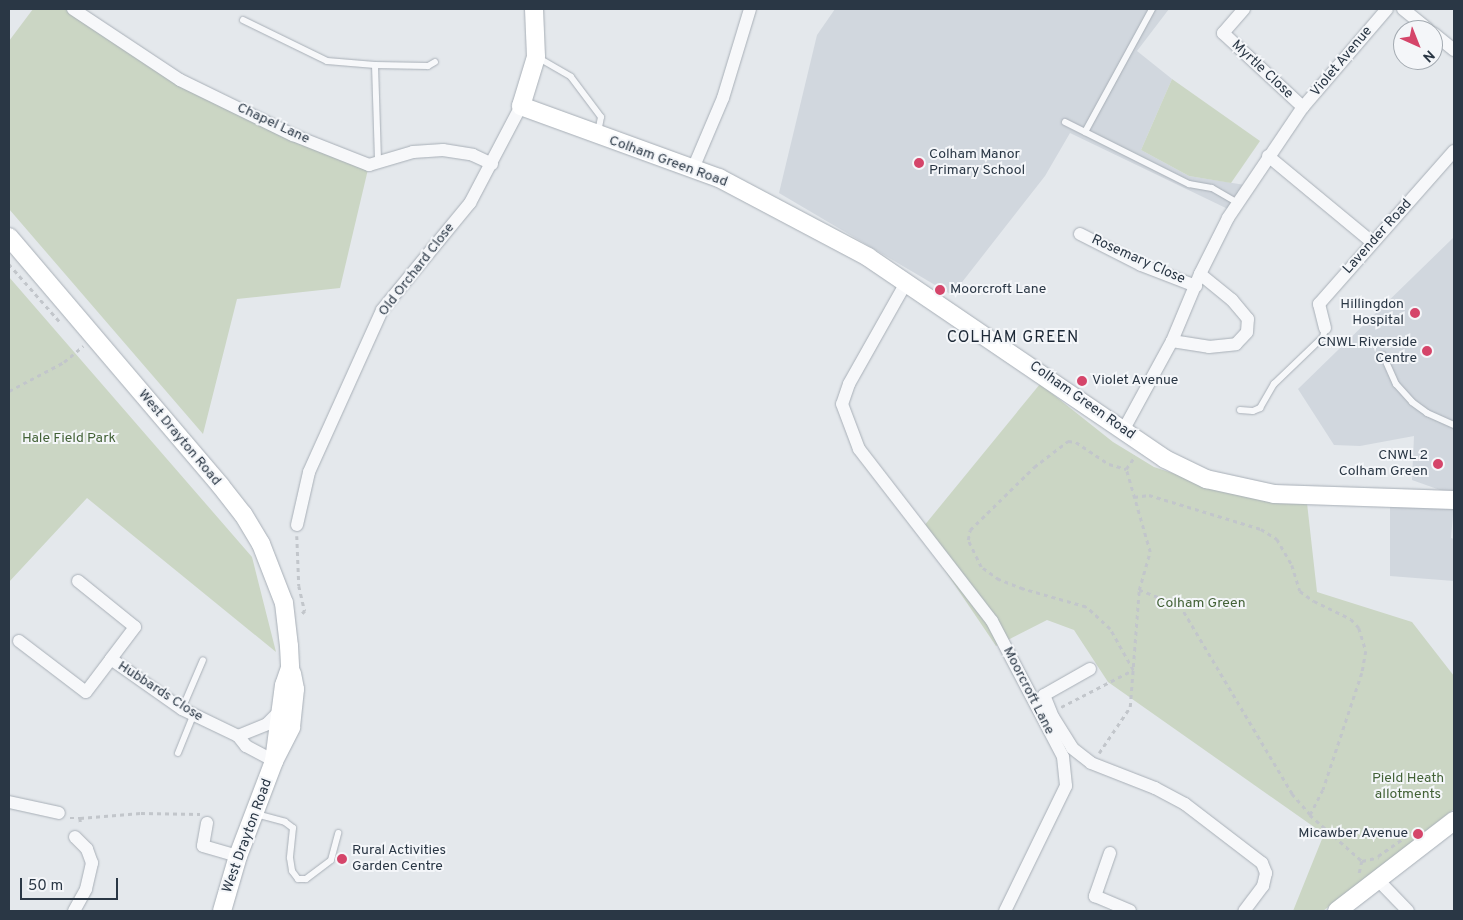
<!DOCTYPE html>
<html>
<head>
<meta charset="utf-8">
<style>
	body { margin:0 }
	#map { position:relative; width:1463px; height:920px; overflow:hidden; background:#e4e8ec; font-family:Overpass,sans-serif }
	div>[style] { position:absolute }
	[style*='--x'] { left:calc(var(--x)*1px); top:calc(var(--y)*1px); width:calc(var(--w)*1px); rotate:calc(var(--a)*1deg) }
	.built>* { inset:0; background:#d1d7de }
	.green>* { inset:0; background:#cbd6c4 }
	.path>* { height:2.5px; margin-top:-1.25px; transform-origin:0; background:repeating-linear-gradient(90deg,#c2c6cb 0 4px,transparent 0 8px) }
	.roads { filter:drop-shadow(0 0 1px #a8afb7) drop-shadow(0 0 1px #a8afb7) }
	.lane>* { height:6px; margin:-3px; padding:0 3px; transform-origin:3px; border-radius:3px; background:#f7f8fa }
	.street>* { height:12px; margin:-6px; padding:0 6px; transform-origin:6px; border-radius:6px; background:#f7f8fa }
	.secondary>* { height:18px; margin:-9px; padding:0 9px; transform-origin:9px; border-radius:9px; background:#fff }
	.dots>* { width:14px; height:14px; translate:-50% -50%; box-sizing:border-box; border:2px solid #f4f6f9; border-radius:50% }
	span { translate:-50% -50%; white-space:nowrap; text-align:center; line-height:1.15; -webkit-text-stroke:4px #f4f6f9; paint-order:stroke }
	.street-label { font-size:14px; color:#2a3745 }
	.poi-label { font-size:14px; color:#2a3745 }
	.left { translate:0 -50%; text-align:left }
	.right { translate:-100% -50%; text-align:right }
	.park-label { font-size:14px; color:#436237 }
	.quarter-label { font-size:16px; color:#1c2836; letter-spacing:1px }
	.frame { position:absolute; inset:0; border:10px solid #2a3745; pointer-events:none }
	.north { position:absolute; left:1393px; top:20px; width:50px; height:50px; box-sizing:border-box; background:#f4f6f9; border:1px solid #a3aab1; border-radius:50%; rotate:136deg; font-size:14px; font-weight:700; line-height:20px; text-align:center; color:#2a3745 }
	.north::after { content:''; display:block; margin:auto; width:18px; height:22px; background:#d5456a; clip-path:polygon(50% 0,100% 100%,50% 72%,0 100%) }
	.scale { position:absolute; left:20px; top:878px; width:98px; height:22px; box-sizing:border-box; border:2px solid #2a3745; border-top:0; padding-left:6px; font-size:15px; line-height:18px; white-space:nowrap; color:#2a3745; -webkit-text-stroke:4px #f4f6f9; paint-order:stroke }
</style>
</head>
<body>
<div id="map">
	<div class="built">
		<div style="clip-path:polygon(835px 9px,1169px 9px,1137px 51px,1172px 79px,1141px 150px,1189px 176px,1245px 185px,1230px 210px,1070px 133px,1045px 176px,952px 295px,779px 193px,817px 35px)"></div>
		<div style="clip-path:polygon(1454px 237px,1454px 495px,1412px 480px,1414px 436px,1360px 446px,1334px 445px,1298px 389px)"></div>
		<div style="clip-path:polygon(1390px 501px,1454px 502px,1451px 538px,1454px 539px,1454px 581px,1390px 576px)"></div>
	</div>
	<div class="green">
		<div style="clip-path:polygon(33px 9px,73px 9px,180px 80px,369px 165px,340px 288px,237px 299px,203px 434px,9px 209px,9px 41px)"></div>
		<div style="clip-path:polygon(1172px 79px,1260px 141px,1231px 183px,1189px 176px,1141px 150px)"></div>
		<div style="clip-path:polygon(9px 277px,252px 557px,276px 652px,87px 498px,9px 582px)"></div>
		<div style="clip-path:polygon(1040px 384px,1113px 442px,1154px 467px,1224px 490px,1307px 503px,1317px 592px,1412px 622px,1454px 676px,1454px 809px,1323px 911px,1293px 911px,1324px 834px,1108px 682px,1074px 630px,1047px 620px,996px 646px,919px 532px)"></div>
	</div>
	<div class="path">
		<div style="--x:9;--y:264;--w:79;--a:48.6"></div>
		<div style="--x:9;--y:391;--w:62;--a:-27.8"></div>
		<div style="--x:64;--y:362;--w:25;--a:-40"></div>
		<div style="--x:1126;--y:469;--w:16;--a:-55"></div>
		<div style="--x:1134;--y:497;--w:15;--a:-8"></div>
		<div style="--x:1149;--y:495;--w:117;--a:16.9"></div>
		<div style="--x:1261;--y:529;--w:19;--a:32"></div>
		<div style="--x:1277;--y:539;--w:30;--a:60"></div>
		<div style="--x:1292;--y:565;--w:27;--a:73"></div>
		<div style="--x:1300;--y:591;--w:17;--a:36"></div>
		<div style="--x:1314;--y:601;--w:41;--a:25.9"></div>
		<div style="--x:1351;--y:619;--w:12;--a:48"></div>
		<div style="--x:1359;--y:628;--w:24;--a:73"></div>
		<div style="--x:1366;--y:651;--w:22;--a:100"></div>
		<div style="--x:1362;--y:673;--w:123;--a:108.4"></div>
		<div style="--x:1323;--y:790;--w:28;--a:117"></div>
		<div style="--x:1310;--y:815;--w:28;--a:-131"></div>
		<div style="--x:1292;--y:794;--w:219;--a:-120.8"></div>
		<div style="--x:1180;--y:606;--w:44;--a:-158.7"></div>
		<div style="--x:297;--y:536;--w:50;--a:87.7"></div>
		<div style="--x:299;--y:586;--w:26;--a:77"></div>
		<div style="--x:305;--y:611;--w:6;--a:135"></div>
		<div style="--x:1061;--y:707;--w:81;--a:-27.2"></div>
		<div style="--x:1133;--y:670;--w:47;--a:-119.3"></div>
		<div style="--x:1110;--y:629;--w:33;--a:-137"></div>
		<div style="--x:1086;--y:607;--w:66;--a:-164.1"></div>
		<div style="--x:1023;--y:589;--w:26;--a:-159"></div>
		<div style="--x:999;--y:580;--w:22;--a:-144"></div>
		<div style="--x:981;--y:567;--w:30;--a:-116"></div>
		<div style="--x:968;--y:540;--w:10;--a:-79"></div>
		<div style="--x:970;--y:530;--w:90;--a:-44.5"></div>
		<div style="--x:1034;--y:467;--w:43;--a:-37.4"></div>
		<div style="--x:1068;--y:441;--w:8;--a:7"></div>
		<div style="--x:1076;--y:442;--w:40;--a:34"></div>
		<div style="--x:1109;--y:464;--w:18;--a:16"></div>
		<div style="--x:1099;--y:753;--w:55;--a:-56"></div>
		<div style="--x:1130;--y:707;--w:117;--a:-85.6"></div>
		<div style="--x:1139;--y:590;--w:40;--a:-74"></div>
		<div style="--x:1150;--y:552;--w:86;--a:-106.1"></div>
		<div style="--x:1310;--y:815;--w:69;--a:41.5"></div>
		<div style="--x:1362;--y:861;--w:14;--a:102"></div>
		<div style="--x:70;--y:818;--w:10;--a:0"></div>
		<div style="--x:80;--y:818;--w:7;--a:82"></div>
		<div style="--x:80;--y:818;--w:61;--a:-4.7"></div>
		<div style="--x:141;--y:813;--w:59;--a:1"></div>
		<div style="--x:1378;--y:856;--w:44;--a:-34.8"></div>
		<div style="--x:1362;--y:861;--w:17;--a:-13"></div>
	</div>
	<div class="roads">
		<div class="lane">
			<div style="--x:243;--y:20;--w:93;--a:26"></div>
			<div style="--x:327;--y:61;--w:48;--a:4.8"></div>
			<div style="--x:375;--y:65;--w:98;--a:88.2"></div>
			<div style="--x:537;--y:57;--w:39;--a:30"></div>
			<div style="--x:571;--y:77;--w:50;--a:53.1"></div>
			<div style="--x:601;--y:117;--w:15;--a:101"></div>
			<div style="--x:375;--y:65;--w:53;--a:1.1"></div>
			<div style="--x:428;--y:66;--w:8;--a:-30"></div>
			<div style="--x:1065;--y:122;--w:139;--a:26.6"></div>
			<div style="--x:1189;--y:184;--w:23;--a:10"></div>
			<div style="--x:1212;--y:188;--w:30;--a:30"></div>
			<div style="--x:1085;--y:132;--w:140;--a:-61.4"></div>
			<div style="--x:1383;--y:355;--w:32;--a:66"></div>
			<div style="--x:1396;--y:384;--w:24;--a:48"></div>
			<div style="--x:1412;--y:402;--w:19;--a:36"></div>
			<div style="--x:1427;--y:413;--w:30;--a:24"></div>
			<div style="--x:1240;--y:410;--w:13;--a:4"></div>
			<div style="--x:1253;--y:411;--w:8;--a:-23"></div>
			<div style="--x:1260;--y:408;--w:28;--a:-60"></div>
			<div style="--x:1274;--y:384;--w:68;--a:-43.8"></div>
			<div style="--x:1323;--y:337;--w:9;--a:-77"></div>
			<div style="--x:182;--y:709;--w:53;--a:-66.8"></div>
			<div style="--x:178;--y:753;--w:40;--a:-68"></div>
			<div style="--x:256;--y:814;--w:30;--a:15"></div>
			<div style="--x:285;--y:822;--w:10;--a:37"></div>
			<div style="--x:293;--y:828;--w:30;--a:96"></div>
			<div style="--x:290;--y:858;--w:13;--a:81"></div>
			<div style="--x:292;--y:871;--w:10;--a:53"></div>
			<div style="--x:298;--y:879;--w:8;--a:0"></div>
			<div style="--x:306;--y:879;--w:31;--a:-37"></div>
			<div style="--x:331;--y:860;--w:28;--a:-75"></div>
		</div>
		<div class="street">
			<div style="--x:73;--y:9;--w:128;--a:33.6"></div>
			<div style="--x:180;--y:80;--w:126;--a:26"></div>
			<div style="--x:293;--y:135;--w:82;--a:21.5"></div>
			<div style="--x:369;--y:165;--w:46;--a:-16.5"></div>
			<div style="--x:413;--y:152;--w:30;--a:-4"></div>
			<div style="--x:443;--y:150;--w:30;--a:9"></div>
			<div style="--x:473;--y:155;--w:21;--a:25"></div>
			<div style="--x:1244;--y:9;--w:32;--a:131"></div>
			<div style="--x:1223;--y:33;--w:109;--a:42.8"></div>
			<div style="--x:1403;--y:9;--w:33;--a:39"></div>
			<div style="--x:1433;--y:33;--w:27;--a:39"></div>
			<div style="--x:1268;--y:156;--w:135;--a:39.6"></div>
			<div style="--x:692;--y:171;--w:79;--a:-67"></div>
			<div style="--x:723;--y:98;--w:93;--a:-73.1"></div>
			<div style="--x:1080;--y:234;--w:68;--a:26.9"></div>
			<div style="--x:1141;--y:265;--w:59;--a:20.9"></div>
			<div style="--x:907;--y:281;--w:118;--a:119.4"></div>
			<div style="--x:849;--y:384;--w:21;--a:109"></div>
			<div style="--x:842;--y:404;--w:48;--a:69.3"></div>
			<div style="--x:859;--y:449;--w:217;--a:52.3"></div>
			<div style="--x:992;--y:621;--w:153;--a:62.4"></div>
			<div style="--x:1063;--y:757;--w:29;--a:84"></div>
			<div style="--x:1066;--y:786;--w:139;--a:116"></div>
			<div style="--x:1325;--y:328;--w:25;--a:-104"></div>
			<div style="--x:1319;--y:304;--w:204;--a:-48.6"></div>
			<div style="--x:1172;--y:341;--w:37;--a:9"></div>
			<div style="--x:1209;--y:347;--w:27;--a:-6"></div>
			<div style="--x:1236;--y:344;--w:16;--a:-47"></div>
			<div style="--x:1247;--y:332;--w:13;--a:-86"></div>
			<div style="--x:1248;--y:319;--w:25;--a:-130"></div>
			<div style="--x:1232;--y:300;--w:41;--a:-140.9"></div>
			<div style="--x:1124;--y:429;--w:100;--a:-61.4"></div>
			<div style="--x:1172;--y:341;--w:73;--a:-67.3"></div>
			<div style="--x:1200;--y:274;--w:63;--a:-63.4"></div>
			<div style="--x:1228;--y:218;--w:134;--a:-56"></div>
			<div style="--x:1303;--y:107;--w:129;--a:-49.4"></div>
			<div style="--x:297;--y:525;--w:54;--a:-77.2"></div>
			<div style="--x:309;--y:472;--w:178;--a:-65.7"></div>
			<div style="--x:382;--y:310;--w:139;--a:-50.6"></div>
			<div style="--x:470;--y:203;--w:110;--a:-62.3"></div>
			<div style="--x:78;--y:581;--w:73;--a:38.9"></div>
			<div style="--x:135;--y:627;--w:40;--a:127"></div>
			<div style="--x:19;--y:641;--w:84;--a:37.3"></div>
			<div style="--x:86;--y:692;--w:41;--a:-52.9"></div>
			<div style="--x:111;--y:659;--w:87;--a:35.2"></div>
			<div style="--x:182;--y:709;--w:62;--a:25.7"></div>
			<div style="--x:238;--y:736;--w:13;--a:51"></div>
			<div style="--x:246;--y:746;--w:32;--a:28"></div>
			<div style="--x:1090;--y:669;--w:53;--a:150.5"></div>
			<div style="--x:1044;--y:695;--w:24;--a:68"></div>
			<div style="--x:1053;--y:717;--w:36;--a:58"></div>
			<div style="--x:1072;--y:748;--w:24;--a:38"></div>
			<div style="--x:1091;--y:763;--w:69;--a:21.3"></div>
			<div style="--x:1155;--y:788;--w:34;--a:28"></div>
			<div style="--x:1185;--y:804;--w:97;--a:37.5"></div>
			<div style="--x:1262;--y:863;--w:11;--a:68"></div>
			<div style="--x:1266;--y:873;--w:13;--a:103"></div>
			<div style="--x:1263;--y:886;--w:31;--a:127"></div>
			<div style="--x:238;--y:736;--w:31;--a:-22"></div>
			<div style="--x:267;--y:724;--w:20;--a:-45"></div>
			<div style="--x:9;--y:802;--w:51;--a:12.4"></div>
			<div style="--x:207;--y:823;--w:23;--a:100"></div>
			<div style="--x:203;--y:846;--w:36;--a:16"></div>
			<div style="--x:1110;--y:853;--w:46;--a:109.2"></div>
			<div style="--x:1095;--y:896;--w:38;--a:23"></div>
			<div style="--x:1378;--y:880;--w:43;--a:45.9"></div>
			<div style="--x:74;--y:911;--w:25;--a:-61"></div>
			<div style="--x:86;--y:889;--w:27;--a:-77"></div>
			<div style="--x:92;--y:863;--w:15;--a:-110"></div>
			<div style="--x:87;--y:849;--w:17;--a:-135"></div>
		</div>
		<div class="secondary">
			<div style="--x:534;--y:9;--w:48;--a:87.6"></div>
			<div style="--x:536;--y:57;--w:51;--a:107"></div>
			<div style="--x:521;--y:106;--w:211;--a:20"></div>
			<div style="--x:719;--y:178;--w:169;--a:27.9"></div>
			<div style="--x:868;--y:257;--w:359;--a:34.2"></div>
			<div style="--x:1165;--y:459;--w:46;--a:26"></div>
			<div style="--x:1206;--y:479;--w:70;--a:12.4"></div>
			<div style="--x:1274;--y:494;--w:180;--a:1.9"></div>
			<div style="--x:9;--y:237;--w:326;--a:49.6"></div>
			<div style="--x:220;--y:485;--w:37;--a:52"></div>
			<div style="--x:243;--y:514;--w:35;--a:59"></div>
			<div style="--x:261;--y:544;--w:63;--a:68.7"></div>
			<div style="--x:284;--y:603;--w:43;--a:83.4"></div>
			<div style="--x:289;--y:646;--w:22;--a:87"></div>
			<div style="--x:290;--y:668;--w:18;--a:109"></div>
			<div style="--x:284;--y:685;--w:77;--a:97.5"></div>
			<div style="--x:222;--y:911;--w:57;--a:-73.8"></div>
			<div style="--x:238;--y:856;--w:102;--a:-69.2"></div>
			<div style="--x:274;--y:761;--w:38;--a:-63"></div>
			<div style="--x:291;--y:727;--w:38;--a:-84"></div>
			<div style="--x:295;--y:689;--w:16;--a:-101"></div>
			<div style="--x:1337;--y:911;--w:148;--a:-37.6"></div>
		</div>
	</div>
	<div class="dots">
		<div style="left:919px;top:163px;background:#d5456a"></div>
		<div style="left:940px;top:290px;background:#d5456a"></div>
		<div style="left:1415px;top:313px;background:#d5456a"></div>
		<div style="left:1427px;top:351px;background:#d5456a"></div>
		<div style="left:1082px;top:381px;background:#d5456a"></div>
		<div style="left:1438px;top:464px;background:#d5456a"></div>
		<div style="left:1418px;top:834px;background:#d5456a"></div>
		<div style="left:342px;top:859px;background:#d5456a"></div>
	</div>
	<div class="street-label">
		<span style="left:1342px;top:62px;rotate:-50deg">Violet Avenue</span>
		<span style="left:1262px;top:70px;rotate:43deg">Myrtle Close</span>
		<span style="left:273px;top:124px;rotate:25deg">Chapel Lane</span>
		<span style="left:668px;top:162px;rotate:20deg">Colham Green Road</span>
		<span style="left:1378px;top:237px;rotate:-48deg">Lavender Road</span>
		<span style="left:1138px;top:260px;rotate:24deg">Rosemary Close</span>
		<span style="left:417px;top:270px;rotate:-52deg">Old Orchard Close</span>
		<span style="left:1082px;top:401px;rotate:35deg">Colham Green Road</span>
		<span style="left:179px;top:438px;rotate:50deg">West Drayton Road</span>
		<span style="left:1028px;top:691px;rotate:63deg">Moorcroft Lane</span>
		<span style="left:160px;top:692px;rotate:33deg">Hubbards Close</span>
		<span style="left:248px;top:836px;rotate:-70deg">West Drayton Road</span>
	</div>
	<div class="poi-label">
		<span class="left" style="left:929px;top:163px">Colham Manor<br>Primary School</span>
		<span class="left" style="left:950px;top:290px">Moorcroft Lane</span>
		<span class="right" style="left:1404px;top:313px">Hillingdon<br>Hospital</span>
		<span class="right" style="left:1417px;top:351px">CNWL Riverside<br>Centre</span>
		<span class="left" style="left:1092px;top:381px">Violet Avenue</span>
		<span class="right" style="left:1428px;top:464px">CNWL 2<br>Colham Green</span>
		<span class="right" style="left:1408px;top:834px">Micawber Avenue</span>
		<span class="left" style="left:352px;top:859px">Rural Activities<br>Garden Centre</span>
	</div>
	<div class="park-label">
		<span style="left:69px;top:439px">Hale Field Park</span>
		<span style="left:1201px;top:604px">Colham Green</span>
		<span style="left:1408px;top:787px">Pield Heath<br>allotments</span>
	</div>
	<div class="quarter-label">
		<span style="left:1013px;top:338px">COLHAM GREEN</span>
	</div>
	<div class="frame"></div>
	<div class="north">N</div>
	<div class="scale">50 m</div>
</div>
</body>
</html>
